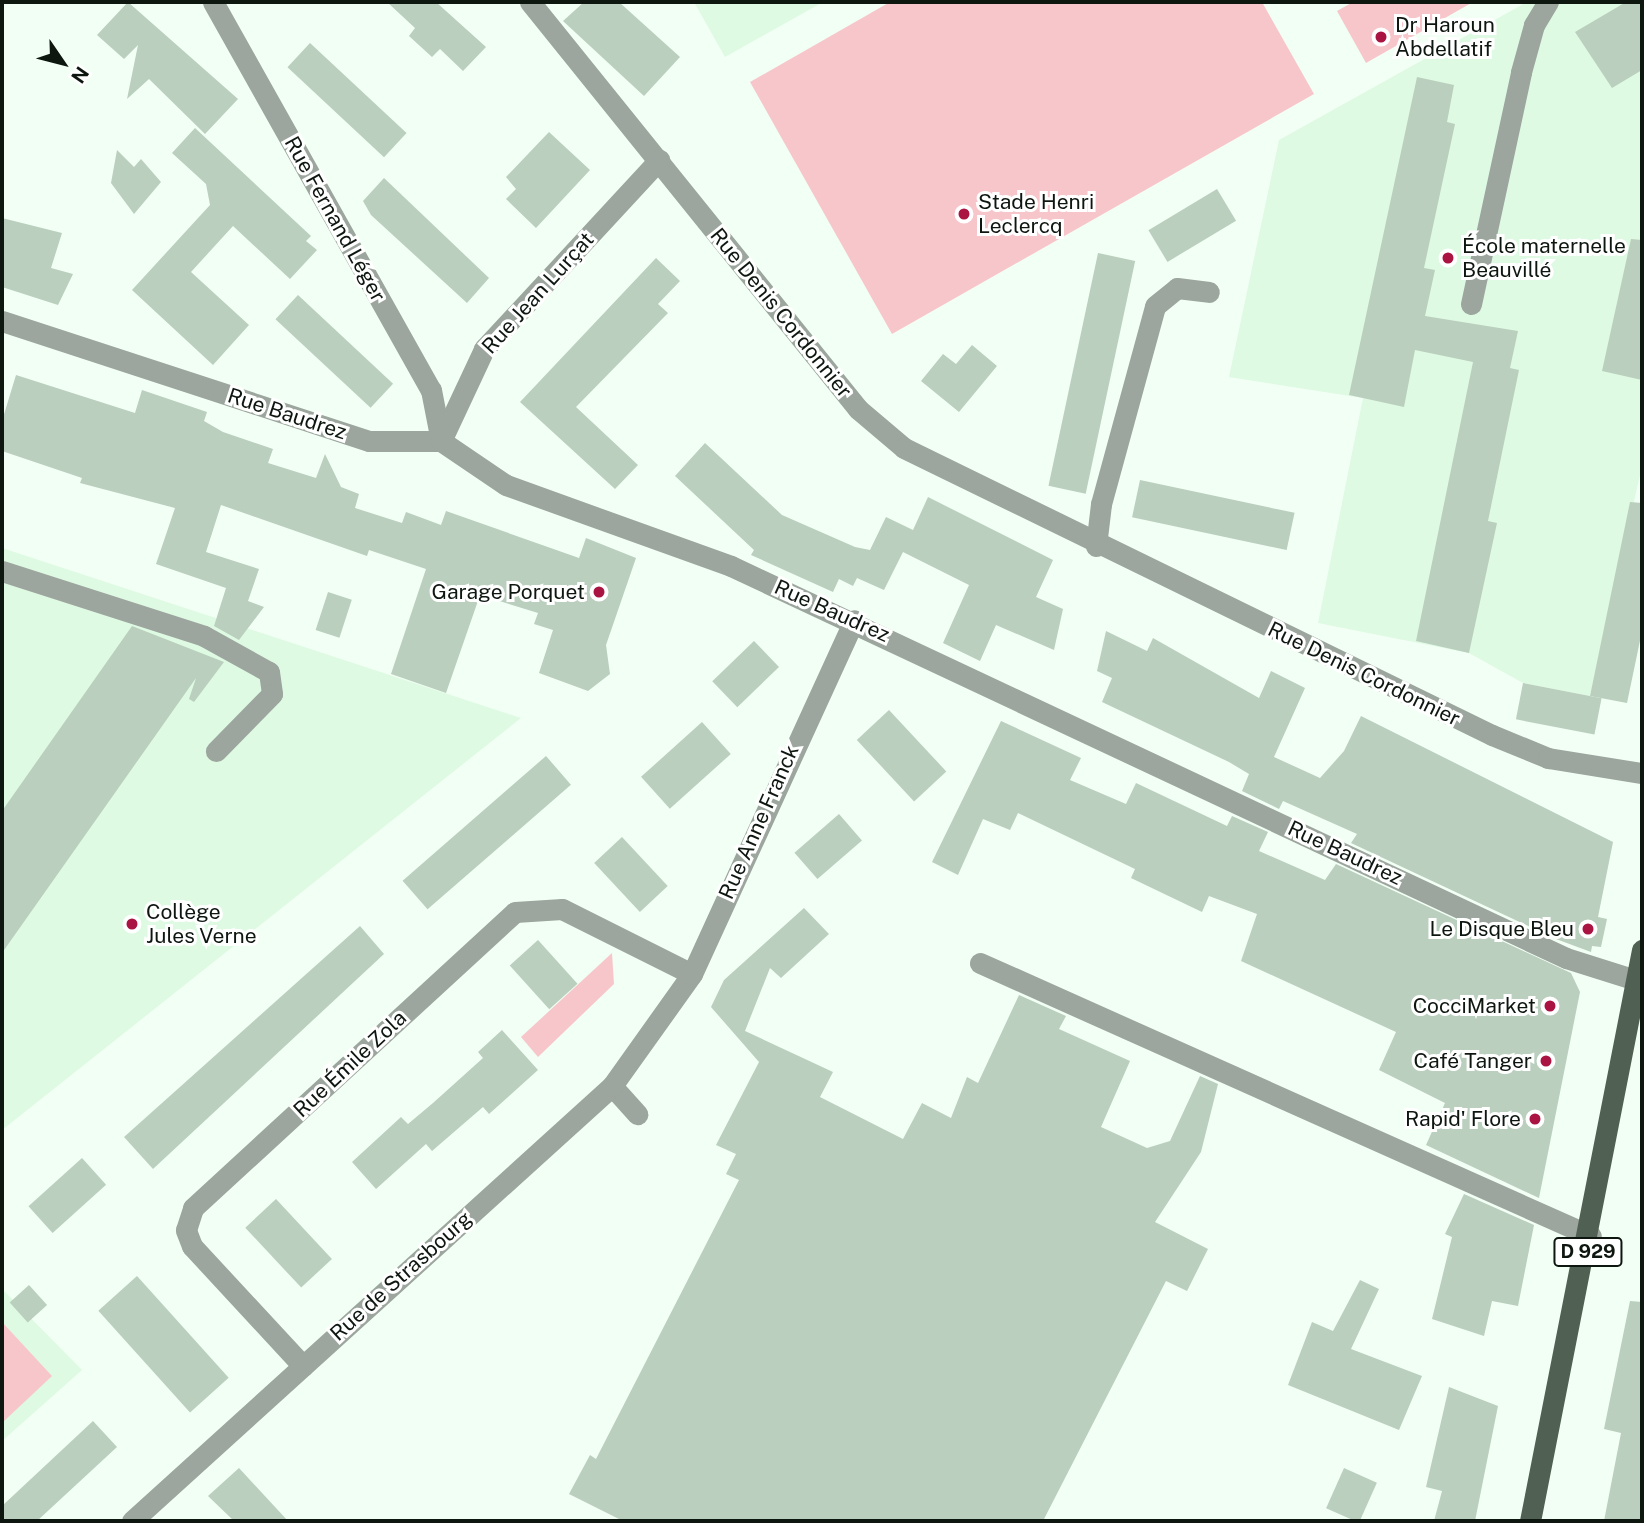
<!DOCTYPE html>
<html>
<head>
<meta charset="utf-8">
<style>
	body { margin:0 }
	#map { position:relative; width:1644px; height:1523px; overflow:hidden; background:#f2fff4; font-family:"Public Sans",sans-serif }
	div>[style] { position:absolute }
	[style*='--x'] { left:calc(var(--x)*1px); top:calc(var(--y)*1px); width:calc(var(--w)*1px); rotate:calc(var(--a)*1deg) }
	.built>* { inset:0; background:#defae3 }
	.green>* { inset:0; background:#f7c6cb }
	.building>* { inset:0; background:#bacfbe; transform-origin:0 0 }
	.minor>* { height:21px; margin:-10.5px; padding:0 10.5px; transform-origin:10.5px; border-radius:10.5px; background:#9ca59e }
	.major>* { height:21px; margin:-10.5px; padding:0 10.5px; transform-origin:10.5px; border-radius:10.5px; background:#506053 }
	.dots>* { width:19px; height:19px; translate:-50% -50%; box-sizing:border-box; border:4px solid #fff; border-radius:50% }
	span { translate:-50% -50%; white-space:nowrap; text-align:center; line-height:1.15; -webkit-text-stroke:6px #fff; paint-order:stroke }
	.shield-label span { padding:2px 5px; background:#fff; border:2px solid; border-radius:5px; -webkit-text-stroke-width:0 }
	.shield-label { font-size:19px; color:#0e1610; font-weight:700 }
	.poi-label { font-size:21px; color:#0e1610 }
	.left { translate:0 -50%; text-align:left }
	.right { translate:-100% -50%; text-align:right }
	.street-label { font-size:21px; color:#0e1610 }
	.frame { position:absolute; inset:0; border:4px solid #0e1610; pointer-events:none }
	.north { position:absolute; left:28px; top:28px; width:70px; height:70px; -webkit-text-stroke:5px #fff; paint-order:stroke; rotate:125deg; font-size:19px; font-weight:700; line-height:28px; text-align:center; color:#0e1610 }
	.north::after { content:''; display:block; margin:auto; width:24px; height:32px; background:#0e1610; clip-path:polygon(50% 0,100% 100%,50% 72%,0 100%) }
</style>
</head>
<body>
<div id="map">
	<div class="built">
		<div style="clip-path:polygon(694px 2px,823px 2px,725px 57px)"></div>
		<div style="clip-path:polygon(1527px 2px,1642px 2px,1642px 466px,1590px 696px,1523px 683px,1469px 653px,1318px 623px,1363px 398px,1229px 377px,1279px 140px)"></div>
		<div style="clip-path:polygon(2px 548px,521px 718px,2px 1130px)"></div>
		<div style="clip-path:polygon(2px 1289px,82px 1370px,2px 1441px)"></div>
	</div>
	<div class="green">
		<div style="clip-path:polygon(890px 2px,1262px 2px,1314px 94px,892px 334px,750px 82px)"></div>
		<div style="clip-path:polygon(1353px 2px,1473px 2px,1366px 63px,1337px 11px)"></div>
		<div style="clip-path:polygon(612px 953px,614px 984px,538px 1057px,521px 1037px)"></div>
		<div style="clip-path:polygon(2px 1322px,52px 1376px,2px 1423px)"></div>
	</div>
	<div class="building">
		<div style="clip-path:polygon(128px 2px,238px 99px,205px 134px,149px 79px,127px 99px,138px 45px,124px 59px,97px 35px)"></div>
		<div style="clip-path:polygon(387px 2px,436px 2px,486px 47px,463px 71px,440px 49px,432px 57px,409px 36px,415px 28px)"></div>
		<div style="clip-path:polygon(584px 2px,619px 2px,680px 57px,644px 96px,563px 21px)"></div>
		<div style="clip-path:polygon(1626px 2px,1642px 2px,1642px 70px,1612px 88px,1575px 32px)"></div>
		<div style="left:310px;top:43px;width:132px;height:33px;rotate:43deg"></div>
		<div style="clip-path:polygon(1417px 77px,1454px 85px,1447px 122px,1455px 124px,1424px 268px,1435px 270px,1425px 316px,1518px 331px,1510px 368px,1519px 370px,1488px 521px,1497px 523px,1469px 653px,1416px 641px,1473px 362px,1415px 350px,1404px 407px,1349px 395px)"></div>
		<div style="clip-path:polygon(195px 128px,311px 236px,306px 241px,317px 250px,290px 279px,233px 226px,191px 272px,249px 325px,213px 365px,132px 290px,210px 205px,206px 184px,172px 153px)"></div>
		<div style="clip-path:polygon(549px 132px,590px 170px,536px 228px,506px 199px,516px 189px,506px 177px)"></div>
		<div style="clip-path:polygon(117px 150px,134px 167px,141px 159px,161px 182px,134px 214px,111px 183px)"></div>
		<div style="clip-path:polygon(384px 178px,489px 278px,467px 303px,371px 215px,363px 201px)"></div>
		<div style="left:1217px;top:189px;width:37px;height:80px;rotate:59deg"></div>
		<div style="clip-path:polygon(2px 218px,62px 233px,51px 268px,73px 274px,58px 305px,2px 287px)"></div>
		<div style="clip-path:polygon(1631px 239px,1642px 240px,1642px 380px,1602px 371px)"></div>
		<div style="left:1098px;top:253px;width:38px;height:238px;rotate:12deg"></div>
		<div style="clip-path:polygon(656px 258px,680px 281px,658px 304px,668px 313px,576px 407px,638px 465px,615px 489px,520px 402px)"></div>
		<div style="left:298px;top:295px;width:130px;height:33px;rotate:43deg"></div>
		<div style="clip-path:polygon(972px 345px,997px 366px,959px 412px,921px 381px,943px 354px,956px 364px)"></div>
		<div style="clip-path:polygon(16px 375px,135px 413px,142px 390px,207px 412px,204px 421px,223px 432px,273px 449px,268px 463px,316px 478px,325px 454px,341px 487px,359px 494px,355px 508px,402px 523px,406px 512px,441px 525px,446px 511px,579px 558px,586px 538px,636px 558px,606px 645px,610px 674px,588px 691px,539px 673px,553px 630px,534px 624px,538px 613px,480px 595px,446px 693px,391px 674px,426px 569px,369px 550px,367px 556px,221px 505px,206px 552px,259px 569px,248px 601px,264px 607px,239px 640px,214px 626px,226px 588px,156px 564px,175px 508px,80px 483px,82px 478px,2px 451px,2px 421px)"></div>
		<div style="clip-path:polygon(705px 443px,782px 515px,855px 547px,870px 550px,886px 517px,913px 530px,928px 497px,1053px 560px,1036px 597px,1063px 609px,1054px 650px,996px 625px,980px 661px,943px 643px,969px 585px,903px 552px,884px 590px,857px 578px,853px 586px,839px 579px,833px 592px,751px 555px,754px 550px,675px 476px)"></div>
		<div style="left:1140px;top:480px;width:158px;height:38px;rotate:12deg"></div>
		<div style="clip-path:polygon(1630px 502px,1642px 503px,1642px 631px,1627px 703px,1590px 696px)"></div>
		<div style="left:328px;top:592px;width:25px;height:40px;rotate:18deg"></div>
		<div style="clip-path:polygon(132px 626px,224px 662px,194px 702px,189px 699px,196px 678px,2px 953px,2px 811px)"></div>
		<div style="clip-path:polygon(1106px 631px,1147px 651px,1153px 638px,1259px 698px,1271px 671px,1305px 688px,1274px 757px,1320px 778px,1344px 751px,1361px 716px,1613px 842px,1598px 917px,1607px 919px,1601px 947px,1592px 946px,1591px 952px,1556px 939px,1351px 843px,1357px 834px,1283px 801px,1279px 809px,1242px 791px,1249px 774px,1229px 762px,1102px 702px,1112px 678px,1097px 671px)"></div>
		<div style="left:754px;top:641px;width:36px;height:58px;rotate:46deg"></div>
		<div style="left:1523px;top:683px;width:80px;height:37px;rotate:11deg"></div>
		<div style="left:889px;top:710px;width:84px;height:44px;rotate:47deg"></div>
		<div style="clip-path:polygon(1001px 721px,1081px 758px,1070px 780px,1126px 804px,1136px 783px,1227px 826px,1232px 816px,1268px 832px,1259px 851px,1325px 880px,1336px 864px,1571px 973px,1580px 992px,1539px 1198px,1426px 1145px,1445px 1103px,1379px 1070px,1396px 1032px,1241px 961px,1257px 914px,1209px 896px,1202px 912px,1131px 878px,1135px 869px,1018px 813px,1010px 830px,983px 819px,958px 875px,932px 862px)"></div>
		<div style="left:702px;top:722px;width:43px;height:82px;rotate:48deg"></div>
		<div style="left:546px;top:756px;width:38px;height:190px;rotate:49deg"></div>
		<div style="left:839px;top:814px;width:35px;height:59px;rotate:49deg"></div>
		<div style="left:622px;top:837px;width:67px;height:38px;rotate:47deg"></div>
		<div style="clip-path:polygon(804px 908px,829px 934px,781px 978px,770px 968px,745px 1031px,833px 1072px,820px 1097px,903px 1139px,922px 1103px,951px 1118px,967px 1077px,978px 1083px,1019px 995px,1066px 1016px,1059px 1029px,1130px 1061px,1101px 1127px,1147px 1148px,1170px 1141px,1200px 1076px,1218px 1084px,1201px 1152px,1155px 1222px,1208px 1249px,1187px 1291px,1166px 1281px,1043px 1521px,623px 1521px,569px 1494px,590px 1455px,596px 1459px,739px 1180px,726px 1174px,736px 1154px,716px 1145px,759px 1062px,711px 1007px,724px 980px)"></div>
		<div style="clip-path:polygon(360px 926px,384px 954px,153px 1169px,124px 1137px)"></div>
		<div style="left:538px;top:940px;width:59px;height:38px;rotate:48deg"></div>
		<div style="clip-path:polygon(502px 1030px,538px 1070px,489px 1114px,483px 1107px,432px 1151px,426px 1144px,376px 1189px,352px 1162px,401px 1117px,408px 1124px,433px 1103px,483px 1058px,478px 1052px)"></div>
		<div style="left:82px;top:1158px;width:36px;height:72px;rotate:48deg"></div>
		<div style="clip-path:polygon(1464px 1194px,1534px 1225px,1518px 1306px,1492px 1301px,1484px 1336px,1432px 1319px,1452px 1237px,1445px 1234px)"></div>
		<div style="left:276px;top:1199px;width:82px;height:42px;rotate:47deg"></div>
		<div style="left:137px;top:1276px;width:137px;height:52px;rotate:48deg"></div>
		<div style="clip-path:polygon(1360px 1280px,1379px 1289px,1351px 1349px,1422px 1376px,1399px 1430px,1288px 1385px,1312px 1322px,1333px 1331px)"></div>
		<div style="left:29px;top:1285px;width:27px;height:26px;rotate:48deg"></div>
		<div style="clip-path:polygon(1630px 1301px,1642px 1302px,1642px 1521px,1604px 1521px,1621px 1433px,1604px 1429px)"></div>
		<div style="clip-path:polygon(1449px 1387px,1498px 1406px,1475px 1521px,1434px 1521px,1442px 1491px,1426px 1487px)"></div>
		<div style="clip-path:polygon(93px 1421px,117px 1447px,37px 1521px,2px 1521px,2px 1506px)"></div>
		<div style="clip-path:polygon(239px 1468px,288px 1521px,234px 1521px,208px 1496px)"></div>
		<div style="left:1344px;top:1468px;width:36px;height:44px;rotate:24deg"></div>
	</div>
	<div class="minor">
		<div style="--x:213;--y:2;--w:445;--a:60.7"></div>
		<div style="--x:431;--y:390;--w:52;--a:78.9"></div>
		<div style="--x:530;--y:2;--w:523;--a:51.13"></div>
		<div style="--x:858;--y:409;--w:60;--a:40.3"></div>
		<div style="--x:904;--y:448;--w:654;--a:26.02"></div>
		<div style="--x:1492;--y:735;--w:61;--a:22.3"></div>
		<div style="--x:1548;--y:758;--w:95;--a:9.1"></div>
		<div style="--x:1471;--y:304;--w:237;--a:-77.8"></div>
		<div style="--x:1521;--y:72;--w:49;--a:-74.5"></div>
		<div style="--x:1534;--y:25;--w:27;--a:-59"></div>
		<div style="--x:2;--y:321;--w:386;--a:18.1"></div>
		<div style="--x:369;--y:441;--w:72;--a:0"></div>
		<div style="--x:441;--y:441;--w:78;--a:34.1"></div>
		<div style="--x:506;--y:485;--w:239;--a:19.8"></div>
		<div style="--x:731;--y:566;--w:922;--a:25.15"></div>
		<div style="--x:1566;--y:958;--w:80;--a:17.5"></div>
		<div style="--x:441;--y:441;--w:102;--a:-64.9"></div>
		<div style="--x:484;--y:349;--w:258;--a:-47.2"></div>
		<div style="--x:1096;--y:546;--w:42;--a:-83.2"></div>
		<div style="--x:1101;--y:504;--w:205;--a:-74.7"></div>
		<div style="--x:1155;--y:306;--w:28;--a:-39"></div>
		<div style="--x:1177;--y:288;--w:32;--a:7"></div>
		<div style="--x:2;--y:571;--w:212;--a:17.8"></div>
		<div style="--x:204;--y:636;--w:74;--a:29"></div>
		<div style="--x:269;--y:672;--w:22;--a:82"></div>
		<div style="--x:272;--y:694;--w:80;--a:134.5"></div>
		<div style="--x:980;--y:963;--w:669;--a:24.08"></div>
		<div style="--x:612;--y:1086;--w:38;--a:48"></div>
		<div style="--x:303;--y:1366;--w:163;--a:-132.8"></div>
		<div style="--x:192;--y:1246;--w:17;--a:-111"></div>
		<div style="--x:186;--y:1230;--w:23;--a:-72"></div>
		<div style="--x:193;--y:1208;--w:437;--a:-42.6"></div>
		<div style="--x:515;--y:912;--w:47;--a:-3.7"></div>
		<div style="--x:562;--y:909;--w:145;--a:26.6"></div>
		<div style="--x:132;--y:1521;--w:648;--a:-42.18"></div>
		<div style="--x:612;--y:1086;--w:138;--a:-54.5"></div>
		<div style="--x:692;--y:974;--w:389;--a:-65.4"></div>
	</div>
	<div class="major">
		<div style="--x:1530;--y:1521;--w:582;--a:-78.9"></div>
	</div>
	<div class="dots">
		<div style="left:1381px;top:37px;background:#aa1442"></div>
		<div style="left:964px;top:214px;background:#aa1442"></div>
		<div style="left:1448px;top:258px;background:#aa1442"></div>
		<div style="left:599px;top:592px;background:#aa1442"></div>
		<div style="left:132px;top:924px;background:#aa1442"></div>
		<div style="left:1588px;top:929px;background:#aa1442"></div>
		<div style="left:1550px;top:1006px;background:#aa1442"></div>
		<div style="left:1546px;top:1061px;background:#aa1442"></div>
		<div style="left:1535px;top:1119px;background:#aa1442"></div>
	</div>
	<div class="shield-label">
		<span style="left:1588px;top:1252px">D 929</span>
	</div>
	<div class="poi-label">
		<span class="left" style="left:1395px;top:37px">Dr Haroun<br>Abdellatif</span>
		<span class="left" style="left:978px;top:214px">Stade Henri<br>Leclercq</span>
		<span class="left" style="left:1462px;top:258px">École maternelle<br>Beauvillé</span>
		<span class="right" style="left:585px;top:592px">Garage Porquet</span>
		<span class="left" style="left:146px;top:924px">Collège<br>Jules Verne</span>
		<span class="right" style="left:1574px;top:929px">Le Disque Bleu</span>
		<span class="right" style="left:1536px;top:1006px">CocciMarket</span>
		<span class="right" style="left:1532px;top:1061px">Café Tanger</span>
		<span class="right" style="left:1521px;top:1119px">Rapid' Flore</span>
	</div>
	<div class="street-label">
		<span style="left:335px;top:219px;rotate:61deg">Rue Fernand Léger</span>
		<span style="left:538px;top:293px;rotate:-48deg">Rue Jean Lurçat</span>
		<span style="left:781px;top:313px;rotate:51deg">Rue Denis Cordonnier</span>
		<span style="left:287px;top:414px;rotate:18deg">Rue Baudrez</span>
		<span style="left:832px;top:611px;rotate:24deg">Rue Baudrez</span>
		<span style="left:1364px;top:674px;rotate:26deg">Rue Denis Cordonnier</span>
		<span style="left:759px;top:822px;rotate:-66deg">Rue Anne Franck</span>
		<span style="left:1345px;top:853px;rotate:25deg">Rue Baudrez</span>
		<span style="left:350px;top:1064px;rotate:-43deg">Rue Émile Zola</span>
		<span style="left:401px;top:1276px;rotate:-42deg">Rue de Strasbourg</span>
	</div>
	<div class="frame"></div>
	<div class="north">N</div>
</div>
</body>
</html>
